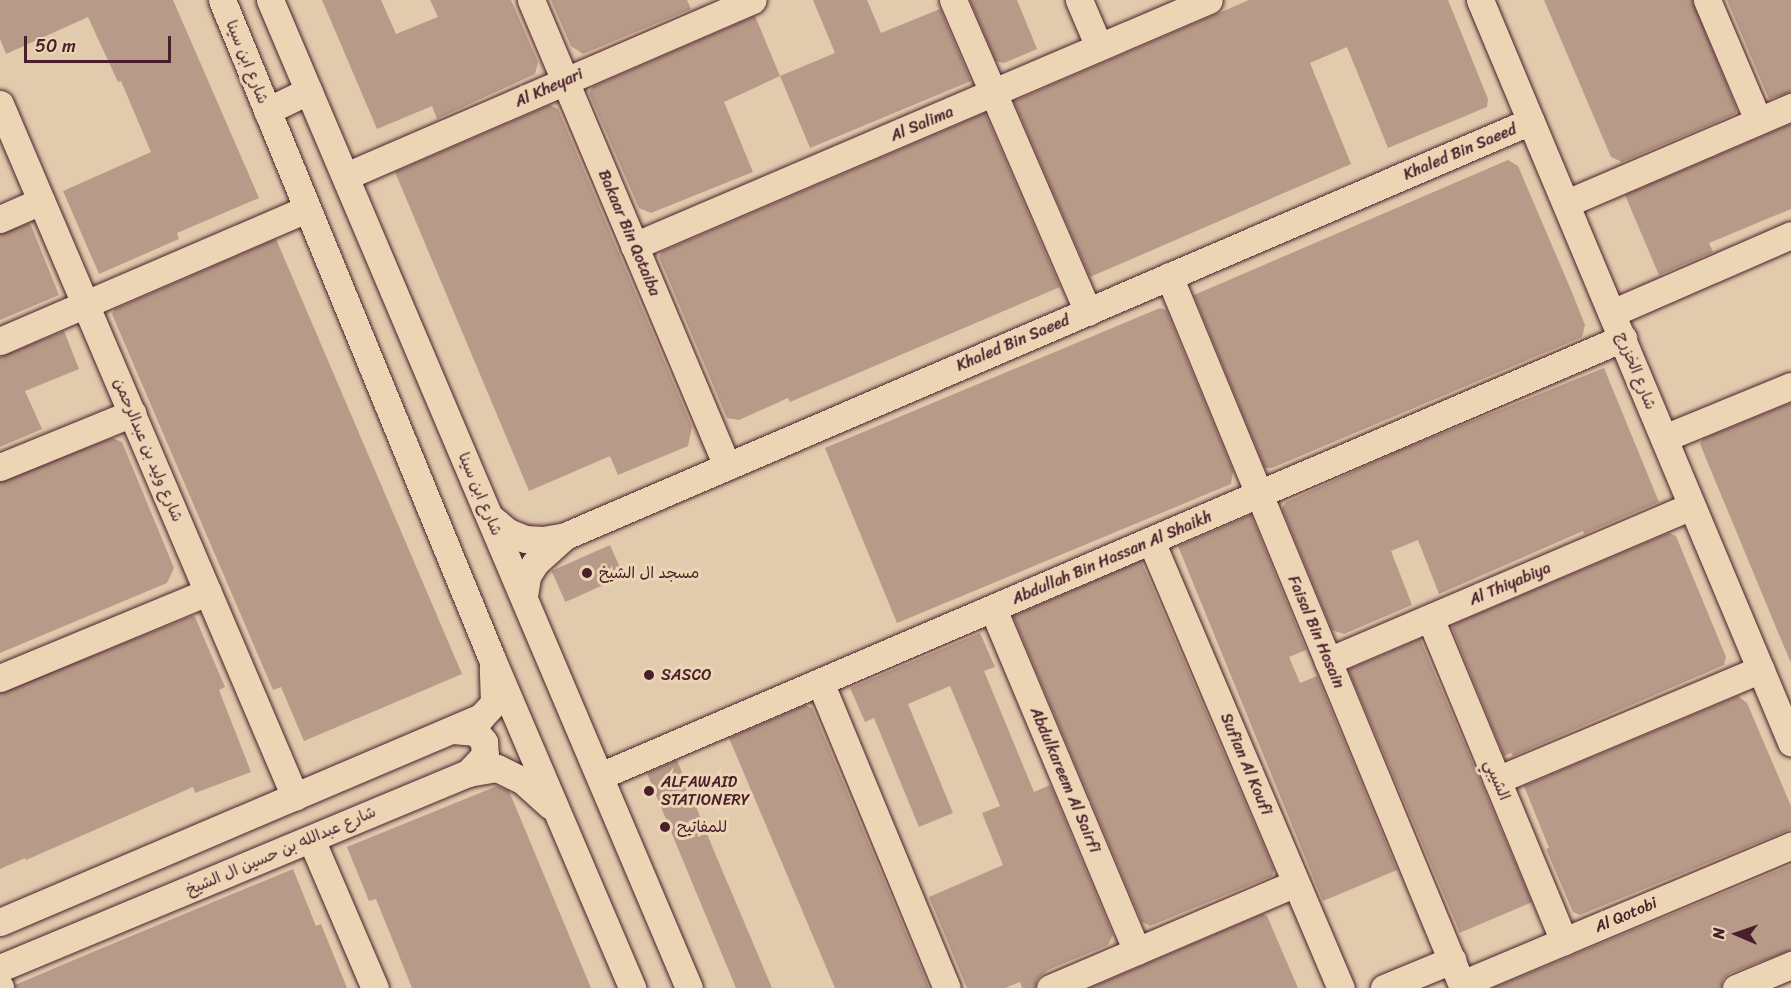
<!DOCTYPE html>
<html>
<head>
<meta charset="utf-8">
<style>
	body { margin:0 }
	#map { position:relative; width:1791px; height:988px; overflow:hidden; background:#e2caad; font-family:Sriracha,"Playpen Sans Arabic",sans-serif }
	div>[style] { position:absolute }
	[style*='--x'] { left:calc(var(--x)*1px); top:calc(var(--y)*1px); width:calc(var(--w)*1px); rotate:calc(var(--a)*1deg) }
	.building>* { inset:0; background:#b89a88; transform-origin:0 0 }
	.roads { filter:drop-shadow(0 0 2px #4a1f2b) drop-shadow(0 0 2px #4a1f2b) }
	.minor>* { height:27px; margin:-13.5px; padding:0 13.5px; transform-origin:13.5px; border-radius:13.5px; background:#ecd5b5 }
	.dots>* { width:16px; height:16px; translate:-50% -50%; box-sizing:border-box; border:3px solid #ecd5b5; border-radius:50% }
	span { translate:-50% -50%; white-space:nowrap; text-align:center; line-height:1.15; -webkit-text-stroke:6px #ecd5b5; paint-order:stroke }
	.street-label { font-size:16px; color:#4a1f2b }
	.poi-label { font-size:16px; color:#4a1f2b }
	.left { translate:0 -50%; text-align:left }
	.north { position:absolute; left:1707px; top:904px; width:60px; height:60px; -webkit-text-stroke:4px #ecd5b5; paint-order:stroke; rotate:272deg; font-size:16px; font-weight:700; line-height:24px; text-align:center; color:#4a1f2b }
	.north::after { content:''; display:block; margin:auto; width:21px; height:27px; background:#4a1f2b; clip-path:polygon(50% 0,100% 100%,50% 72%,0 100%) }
	.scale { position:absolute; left:24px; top:36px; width:147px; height:27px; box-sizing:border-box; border:3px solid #4a1f2b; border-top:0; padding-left:8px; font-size:18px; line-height:21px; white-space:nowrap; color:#4a1f2b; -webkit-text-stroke:4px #ecd5b5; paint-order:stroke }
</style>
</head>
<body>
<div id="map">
	<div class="building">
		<div style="clip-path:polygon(0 0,173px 0,259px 198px,177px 233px,179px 239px,99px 274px,63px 191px,151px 152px,121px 81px,118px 82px,88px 17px,6px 54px,0 39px)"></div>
		<div style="clip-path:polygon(322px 0,381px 0,396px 34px,438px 17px,430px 0,511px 0,538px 62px,535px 74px,437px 119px,432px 106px,377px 129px)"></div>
		<div style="clip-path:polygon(551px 0,687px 0,691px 9px,583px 54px,571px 46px)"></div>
		<div style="clip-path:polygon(813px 0,867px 0,881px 33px,940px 9px,971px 81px,810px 148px,780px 76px,835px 53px)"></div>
		<div style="clip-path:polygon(970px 0,1017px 0,1037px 49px,1004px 63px,996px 61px)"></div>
		<div style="clip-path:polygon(1249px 0,1448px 0,1488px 99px,1487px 107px,1388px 148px,1347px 47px,1310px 63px,1351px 164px,1090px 277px,1014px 101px)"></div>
		<div style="clip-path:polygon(1544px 0,1692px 0,1737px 110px,1735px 114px,1622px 162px,1611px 157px)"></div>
		<div style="clip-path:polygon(1727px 0,1791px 0,1791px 92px,1769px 99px)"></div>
		<div style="clip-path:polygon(755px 16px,780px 76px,724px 102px,753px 172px,651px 213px,639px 208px,589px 93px,592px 87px)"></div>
		<div style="clip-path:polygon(550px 105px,558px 109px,692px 427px,688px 446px,618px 475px,610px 456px,529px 491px,395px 172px)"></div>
		<div style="clip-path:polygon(985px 113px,1060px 287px,790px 402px,788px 398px,739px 420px,727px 418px,659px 257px,661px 252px)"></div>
		<div style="clip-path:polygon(1791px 124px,1791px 209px,1709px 243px,1713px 252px,1659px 275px,1625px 195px)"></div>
		<div style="clip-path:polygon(1508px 160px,1518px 166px,1571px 290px,1585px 325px,1582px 337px,1272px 468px,1265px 468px,1194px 295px)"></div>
		<div style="clip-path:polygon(30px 223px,59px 295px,0 320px,0 234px)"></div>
		<div style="clip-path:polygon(276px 239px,462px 674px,304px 741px,281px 687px,273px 690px,112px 314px,115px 309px)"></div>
		<div style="clip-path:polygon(1160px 308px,1166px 310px,1233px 471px,1231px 484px,897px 623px,825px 448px)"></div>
		<div style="clip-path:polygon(64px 331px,79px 369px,25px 391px,42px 429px,0 447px,0 357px)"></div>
		<div style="clip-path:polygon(1604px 368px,1659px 502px,1584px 534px,1583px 531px,1439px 594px,1418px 540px,1391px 551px,1412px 605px,1344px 634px,1332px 630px,1282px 508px,1286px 502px,1403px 449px)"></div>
		<div style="clip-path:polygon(1791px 403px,1791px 661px,1790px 661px,1700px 444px,1703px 439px)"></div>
		<div style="clip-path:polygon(112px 438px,122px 442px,174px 568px,167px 583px,0 653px,0 482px)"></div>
		<div style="clip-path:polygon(1251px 515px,1306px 650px,1289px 657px,1300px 683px,1317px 676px,1397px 870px,1323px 901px,1178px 546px)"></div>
		<div style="clip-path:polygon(1669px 533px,1676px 536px,1726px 657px,1724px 665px,1513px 756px,1511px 753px,1504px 756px,1452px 628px,1454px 624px)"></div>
		<div style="left:610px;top:545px;width:34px;height:64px;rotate:66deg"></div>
		<div style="clip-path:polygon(1141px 561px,1274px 870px,1272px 876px,1150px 926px,1142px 922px,1013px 616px)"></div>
		<div style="clip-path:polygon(192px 616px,195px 617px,225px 687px,219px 690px,251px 772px,195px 793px,193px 787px,26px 860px,25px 858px,0 869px,0 693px)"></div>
		<div style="clip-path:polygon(980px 633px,995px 667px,984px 671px,1034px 792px,1050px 785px,1113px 935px,1108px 945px,1048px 970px,1037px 979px,1035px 988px,1022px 988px,1020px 982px,1005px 988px,967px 988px,929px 897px,1003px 865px,982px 813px,1000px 806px,950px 686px,908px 704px,953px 813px,919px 827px,874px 718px,865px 722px,850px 688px)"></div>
		<div style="left:1420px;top:639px;width:286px;height:78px;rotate:67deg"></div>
		<div style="clip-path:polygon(1738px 696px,1747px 703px,1791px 806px,1791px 829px,1580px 915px,1573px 912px,1546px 849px,1549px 848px,1524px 786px)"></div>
		<div style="clip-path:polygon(805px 705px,812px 708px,929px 988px,835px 988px,729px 738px)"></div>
		<div style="clip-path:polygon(677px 760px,714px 851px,772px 988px,736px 988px,691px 880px,647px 773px)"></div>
		<div style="clip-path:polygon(497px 786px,509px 791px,591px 988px,412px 988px,376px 899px,369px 901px,347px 847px)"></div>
		<div style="clip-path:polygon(1791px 865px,1791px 950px,1730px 973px,1723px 979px,1721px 988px,1493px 988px)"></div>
		<div style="clip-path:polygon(293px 869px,316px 926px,321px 924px,347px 988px,16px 988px,15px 985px,88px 954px)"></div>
		<div style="clip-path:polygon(1263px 914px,1267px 916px,1298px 988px,1090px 988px)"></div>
	</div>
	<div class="roads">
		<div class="minor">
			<div style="--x:222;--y:0;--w:712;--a:67.72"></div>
			<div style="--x:492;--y:659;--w:358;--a:66.9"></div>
			<div style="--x:270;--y:0;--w:1073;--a:67.02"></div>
			<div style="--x:531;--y:0;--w:506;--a:67.19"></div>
			<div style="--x:953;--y:0;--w:340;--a:66.6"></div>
			<div style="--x:1079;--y:0;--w:51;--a:66.9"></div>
			<div style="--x:1480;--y:0;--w:805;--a:67.26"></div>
			<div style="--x:1707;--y:0;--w:130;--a:67"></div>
			<div style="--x:0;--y:104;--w:753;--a:66.94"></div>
			<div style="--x:267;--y:111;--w:46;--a:-26"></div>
			<div style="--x:346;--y:176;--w:443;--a:-23.4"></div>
			<div style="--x:1567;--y:203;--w:244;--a:-23.2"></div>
			<div style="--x:0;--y:219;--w:45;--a:-23.7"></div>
			<div style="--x:634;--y:246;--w:625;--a:-23.16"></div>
			<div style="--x:1169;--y:276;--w:770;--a:67.56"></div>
			<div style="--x:1612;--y:313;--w:195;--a:-23.5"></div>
			<div style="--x:0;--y:341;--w:334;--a:-23.3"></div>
			<div style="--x:1664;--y:438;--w:137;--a:-22.3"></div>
			<div style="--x:0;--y:467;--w:143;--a:-22.2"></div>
			<div style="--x:490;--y:517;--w:23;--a:40"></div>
			<div style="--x:508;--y:532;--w:18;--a:22"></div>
			<div style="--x:525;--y:539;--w:18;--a:3"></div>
			<div style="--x:543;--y:540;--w:22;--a:-10"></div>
			<div style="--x:1151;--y:541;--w:486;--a:67"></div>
			<div style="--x:524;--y:596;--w:20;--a:-81"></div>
			<div style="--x:527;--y:576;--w:15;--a:-58"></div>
			<div style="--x:535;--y:563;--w:40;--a:-42"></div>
			<div style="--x:565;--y:536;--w:1051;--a:-23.25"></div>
			<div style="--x:993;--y:609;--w:371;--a:67.2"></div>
			<div style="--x:1430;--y:618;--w:350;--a:67.5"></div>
			<div style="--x:1328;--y:661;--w:395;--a:-23.1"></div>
			<div style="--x:0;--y:678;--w:225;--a:-22.5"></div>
			<div style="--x:820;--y:682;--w:331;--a:67.5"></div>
			<div style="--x:453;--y:730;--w:23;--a:5"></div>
			<div style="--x:476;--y:732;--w:13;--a:51"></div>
			<div style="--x:484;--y:742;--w:13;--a:86"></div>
			<div style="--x:485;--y:755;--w:25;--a:133"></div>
			<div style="--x:600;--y:776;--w:1113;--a:-23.18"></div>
			<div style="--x:1497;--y:780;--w:286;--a:-22.8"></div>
			<div style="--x:311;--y:839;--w:162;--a:66.8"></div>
			<div style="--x:0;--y:922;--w:523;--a:-23.08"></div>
			<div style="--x:481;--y:717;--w:19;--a:-47"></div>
			<div style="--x:494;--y:703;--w:34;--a:-92"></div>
			<div style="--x:0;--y:968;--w:507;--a:-22.62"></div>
			<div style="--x:468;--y:773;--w:29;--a:-10"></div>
			<div style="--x:497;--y:768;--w:28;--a:26"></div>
			<div style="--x:522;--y:780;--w:38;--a:42"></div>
			<div style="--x:1462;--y:984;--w:357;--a:-22.8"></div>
			<div style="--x:0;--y:987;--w:1;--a:90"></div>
			<div style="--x:1050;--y:988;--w:267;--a:-23.1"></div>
			<div style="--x:1384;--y:988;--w:74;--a:-22.4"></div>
			<div style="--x:1736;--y:988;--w:60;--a:-22.7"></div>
		</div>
	</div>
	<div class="dots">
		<div style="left:587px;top:573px;background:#4a1f2b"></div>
		<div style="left:649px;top:675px;background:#4a1f2b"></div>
		<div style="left:649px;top:791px;background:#4a1f2b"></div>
		<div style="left:665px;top:827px;background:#4a1f2b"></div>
	</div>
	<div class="street-label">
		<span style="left:247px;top:62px;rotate:68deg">شارع ابن سينا</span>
		<span style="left:549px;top:88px;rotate:-24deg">Al Kheyari</span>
		<span style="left:922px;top:124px;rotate:-23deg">Al Salima</span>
		<span style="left:1460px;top:152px;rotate:-23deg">Khaled Bin Saeed</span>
		<span style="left:629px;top:233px;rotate:67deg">Bakaar Bin Qotaiba</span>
		<span style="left:1013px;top:343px;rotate:-23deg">Khaled Bin Saeed</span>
		<span style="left:1636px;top:371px;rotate:68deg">شارع الخزرج</span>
		<span style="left:148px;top:450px;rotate:67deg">شارع وليد بن عبدالرحمن</span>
		<span style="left:480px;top:494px;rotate:67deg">شارع ابن سينا</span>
		<span style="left:1112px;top:558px;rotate:-23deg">Abdullah Bin Hassan Al Shaikh</span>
		<span style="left:1510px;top:584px;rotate:-23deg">Al Thiyabiya</span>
		<span style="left:1316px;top:632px;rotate:67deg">Faisal Bin Hosain</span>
		<span style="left:1246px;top:764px;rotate:67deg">Sufian Al Koufi</span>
		<span style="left:1065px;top:780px;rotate:67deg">Abdulkareem Al Sairfi</span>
		<span style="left:1497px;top:780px;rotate:67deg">الشيبي</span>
		<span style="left:281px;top:851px;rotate:-23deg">شارع عبدالله بن حسين ال الشيخ</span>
		<span style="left:1626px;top:915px;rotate:-23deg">Al Qotobi</span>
	</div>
	<div class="poi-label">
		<span class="left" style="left:599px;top:573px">مسجد ال الشيخ</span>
		<span class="left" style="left:661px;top:675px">SASCO</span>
		<span class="left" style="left:661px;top:791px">ALFAWAID<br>STATIONERY</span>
		<span class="left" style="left:677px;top:827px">للمفاتيح</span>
	</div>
	<div class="north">N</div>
	<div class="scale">50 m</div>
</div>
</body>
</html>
